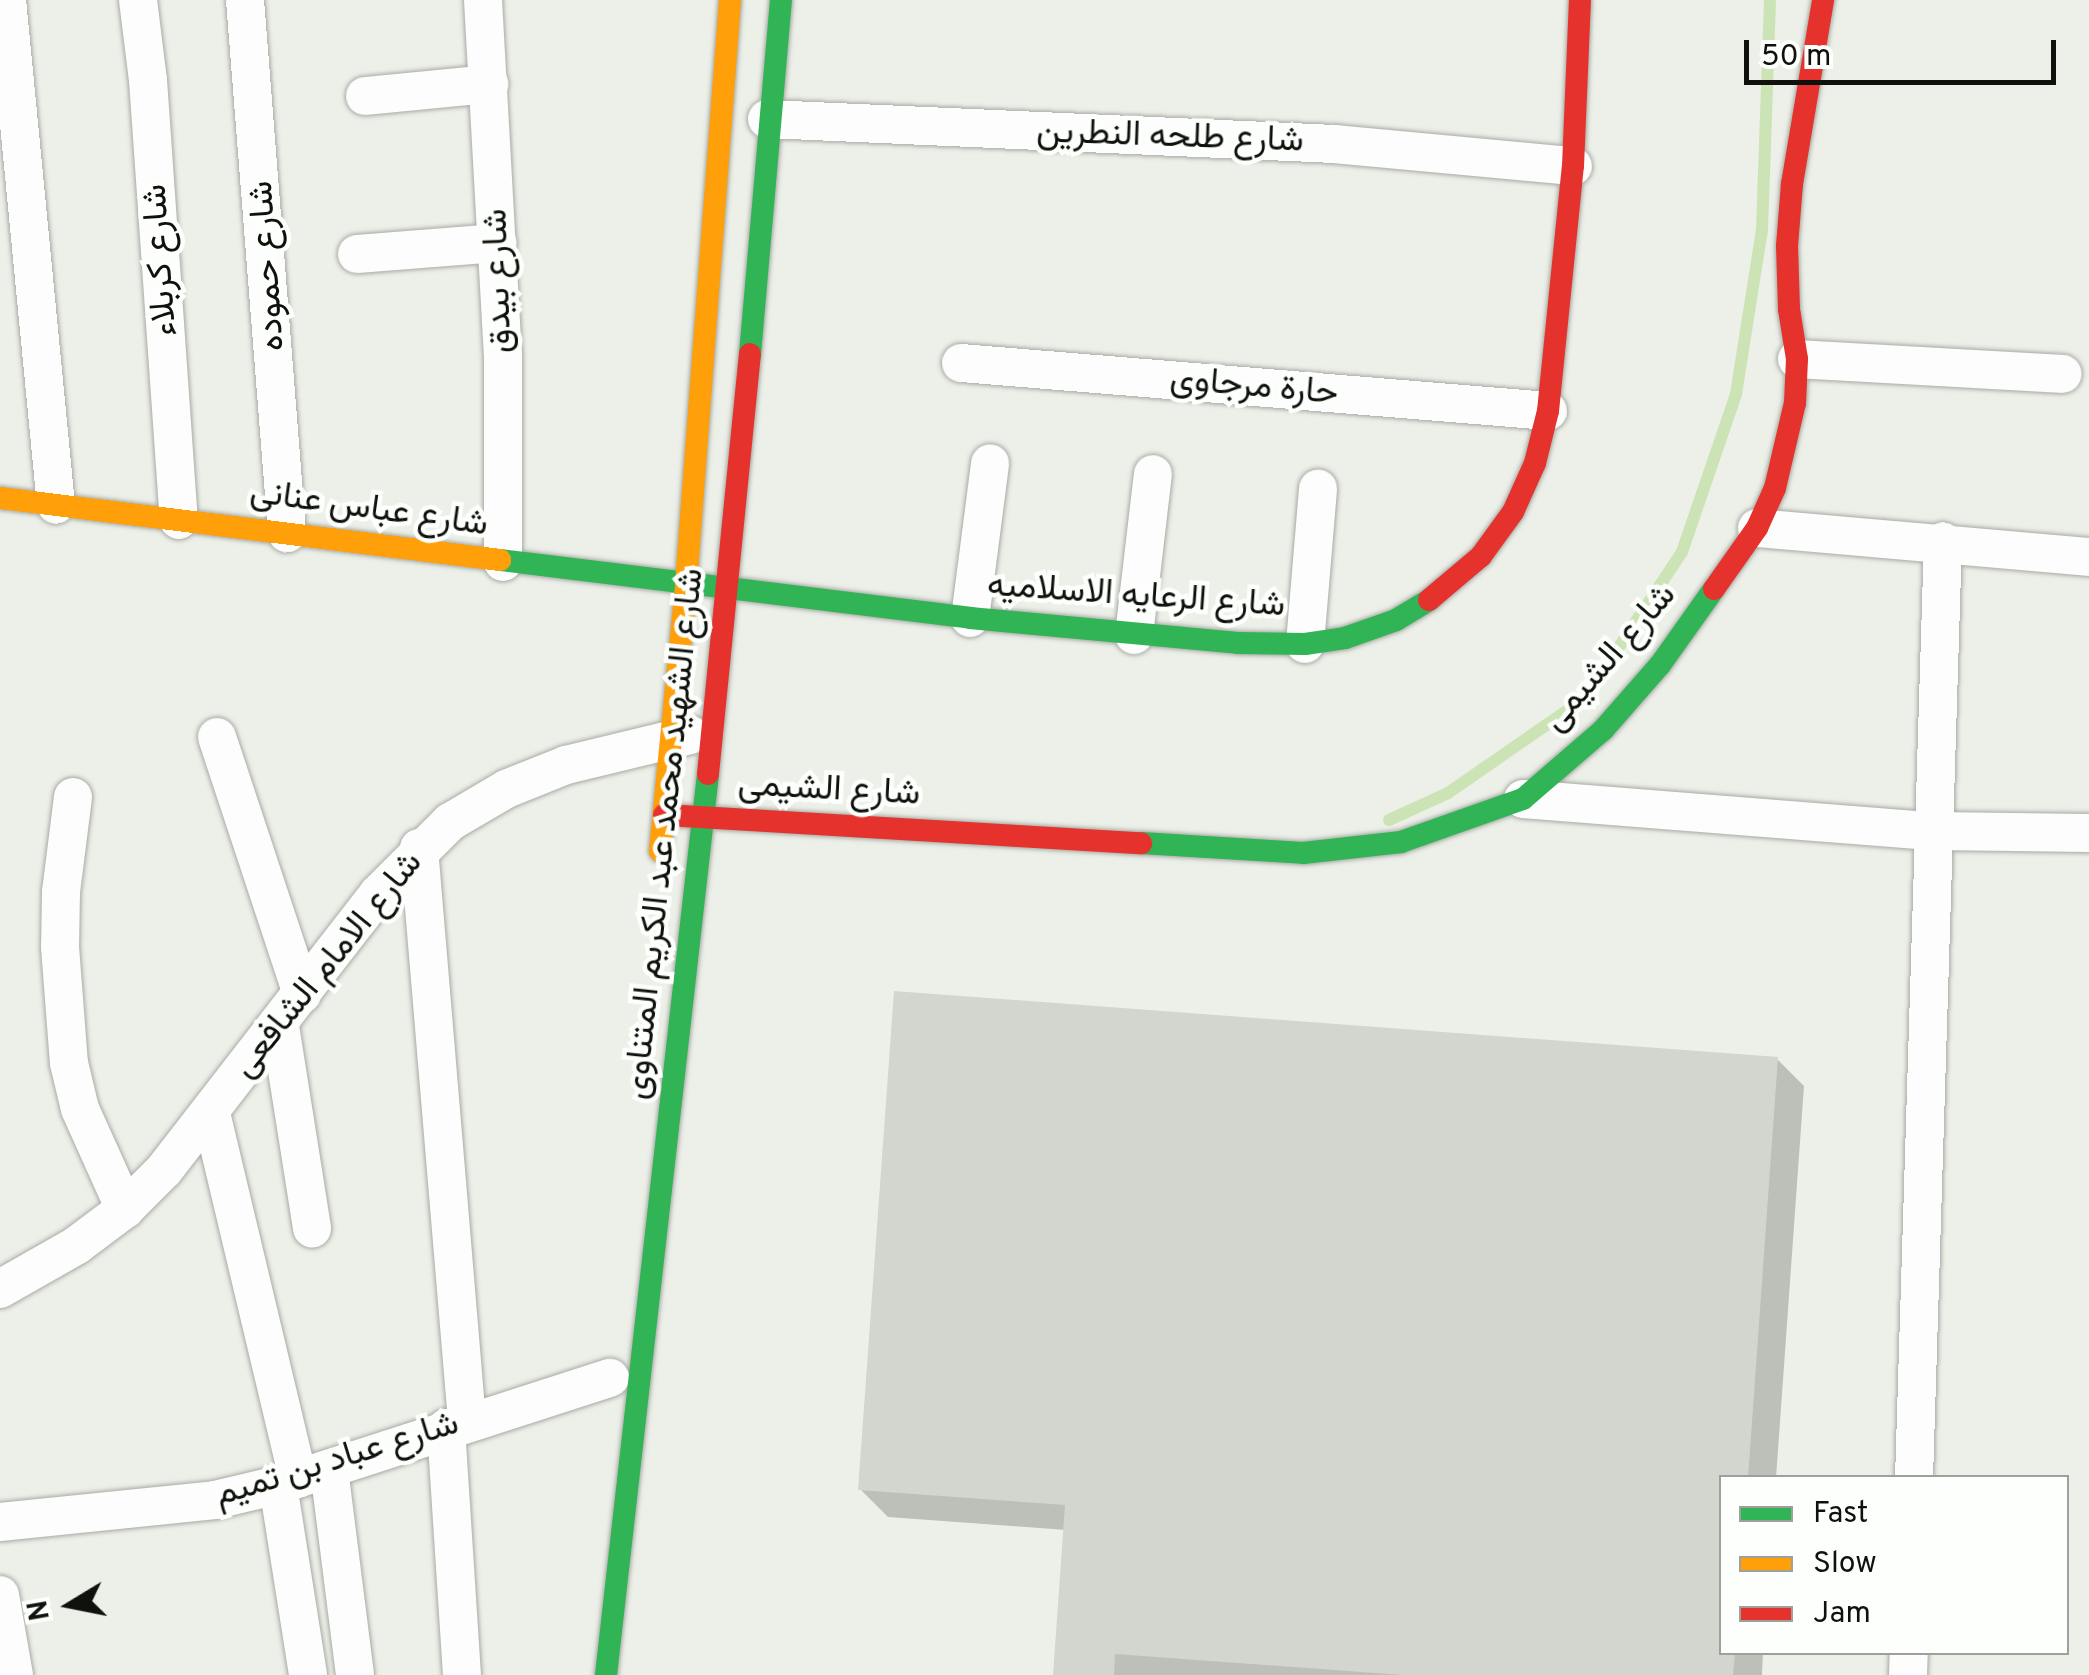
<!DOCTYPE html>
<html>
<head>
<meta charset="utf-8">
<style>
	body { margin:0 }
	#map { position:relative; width:2089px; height:1675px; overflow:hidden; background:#ecf0e8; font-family:Overpass,Vazirmatn,sans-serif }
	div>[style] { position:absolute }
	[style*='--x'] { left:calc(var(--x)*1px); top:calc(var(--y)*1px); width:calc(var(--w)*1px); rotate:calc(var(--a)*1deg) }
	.shadow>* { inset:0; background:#0003 }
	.stream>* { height:12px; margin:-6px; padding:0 6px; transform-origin:6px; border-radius:6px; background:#cce3b5 }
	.building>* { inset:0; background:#d2d6cf }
	.roads { filter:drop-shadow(0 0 2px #a8aba5) drop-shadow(0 0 2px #a8aba5) }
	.street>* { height:38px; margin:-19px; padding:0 19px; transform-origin:19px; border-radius:19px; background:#fcfdfc }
	.fast>* { height:22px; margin:-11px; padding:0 11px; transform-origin:11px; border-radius:11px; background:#30b455 }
	.slow>* { height:22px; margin:-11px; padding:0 11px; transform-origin:11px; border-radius:11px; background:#ff9f0a }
	.jam>* { height:22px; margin:-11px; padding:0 11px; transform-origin:11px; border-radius:11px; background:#e5322d }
	span { translate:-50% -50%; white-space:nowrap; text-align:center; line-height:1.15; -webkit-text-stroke:9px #fdfffc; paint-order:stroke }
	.street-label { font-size:35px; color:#0f120c }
	.legend { position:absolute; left:1719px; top:1475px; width:350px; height:180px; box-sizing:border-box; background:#fdfffc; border:2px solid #9ea09c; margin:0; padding:12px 18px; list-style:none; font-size:30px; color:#0f120c }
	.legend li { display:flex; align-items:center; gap:20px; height:50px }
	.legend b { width:50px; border:2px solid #9ea09c }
	.north { position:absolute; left:20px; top:1555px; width:100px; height:100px; -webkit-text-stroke:8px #fdfffc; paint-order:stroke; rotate:260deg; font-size:28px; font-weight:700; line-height:40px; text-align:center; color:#0f120c }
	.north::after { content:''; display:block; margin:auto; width:35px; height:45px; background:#0f120c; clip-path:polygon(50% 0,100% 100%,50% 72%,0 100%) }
	.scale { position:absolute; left:1744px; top:40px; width:312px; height:45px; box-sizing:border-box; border:5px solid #0f120c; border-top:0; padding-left:12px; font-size:30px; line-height:35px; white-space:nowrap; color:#0f120c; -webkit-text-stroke:8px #fdfffc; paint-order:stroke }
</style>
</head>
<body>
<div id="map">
	<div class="shadow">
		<div style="clip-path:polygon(1777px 1059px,1804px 1086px,1776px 1478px,1722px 1478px,1722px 1652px,1763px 1652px,1762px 1675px,1055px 1675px,1066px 1530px,888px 1517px,860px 1489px)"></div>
	</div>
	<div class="stream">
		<div style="--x:1389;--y:820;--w:65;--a:-24.6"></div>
		<div style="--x:1448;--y:793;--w:167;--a:-34.7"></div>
		<div style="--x:1585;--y:698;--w:175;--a:-56.4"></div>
		<div style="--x:1682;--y:552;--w:167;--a:-71.1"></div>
		<div style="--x:1736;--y:394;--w:166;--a:-81"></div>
		<div style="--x:1762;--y:230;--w:230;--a:-88"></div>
	</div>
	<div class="building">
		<div style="clip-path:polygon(894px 991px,1778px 1057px,1748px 1478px,1722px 1478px,1722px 1652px,1735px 1652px,1733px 1675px,1403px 1675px,1115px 1654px,1114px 1675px,1053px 1675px,1065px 1505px,858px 1490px)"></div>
	</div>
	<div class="roads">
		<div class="street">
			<div style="--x:7;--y:0;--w:507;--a:84.46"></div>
			<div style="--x:138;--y:0;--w:81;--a:82.9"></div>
			<div style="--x:148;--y:80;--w:441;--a:86"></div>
			<div style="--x:245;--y:0;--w:535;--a:85.49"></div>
			<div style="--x:483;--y:0;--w:354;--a:86.8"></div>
			<div style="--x:503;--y:353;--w:209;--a:90"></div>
			<div style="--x:365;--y:96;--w:125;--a:-5.5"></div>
			<div style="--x:767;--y:119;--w:568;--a:2.52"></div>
			<div style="--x:1334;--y:144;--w:240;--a:5.3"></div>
			<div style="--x:357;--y:254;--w:141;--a:-4.5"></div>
			<div style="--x:1797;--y:359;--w:266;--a:3.2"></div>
			<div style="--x:961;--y:363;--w:589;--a:4.67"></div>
			<div style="--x:1757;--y:528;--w:333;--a:5"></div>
			<div style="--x:970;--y:618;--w:156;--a:-82.6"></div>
			<div style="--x:1134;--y:635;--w:162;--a:-83.3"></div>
			<div style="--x:1305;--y:644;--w:156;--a:-85.2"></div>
			<div style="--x:217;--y:737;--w:271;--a:71.7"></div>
			<div style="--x:73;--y:797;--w:96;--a:97.2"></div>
			<div style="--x:61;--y:892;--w:55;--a:91"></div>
			<div style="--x:60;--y:947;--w:116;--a:85.6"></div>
			<div style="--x:69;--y:1063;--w:47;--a:76.6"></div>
			<div style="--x:80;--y:1109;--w:110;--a:65.8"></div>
			<div style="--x:1523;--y:799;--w:412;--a:4.5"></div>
			<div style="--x:1934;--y:831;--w:155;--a:0.7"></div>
			<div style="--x:419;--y:848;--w:575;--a:85.21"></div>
			<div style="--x:280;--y:1026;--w:205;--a:81"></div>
			<div style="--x:211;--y:1113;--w:376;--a:76.6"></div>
			<div style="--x:0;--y:1289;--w:89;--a:-29.7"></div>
			<div style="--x:77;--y:1245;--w:60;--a:-36.9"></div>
			<div style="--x:125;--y:1209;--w:55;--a:-45"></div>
			<div style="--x:164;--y:1170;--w:349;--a:-52.2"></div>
			<div style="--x:378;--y:894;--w:102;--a:-45"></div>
			<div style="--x:450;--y:822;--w:65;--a:-30.5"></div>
			<div style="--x:506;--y:789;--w:65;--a:-21.8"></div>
			<div style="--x:566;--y:765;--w:128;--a:-13.6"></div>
			<div style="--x:446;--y:1428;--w:248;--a:86.3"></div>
			<div style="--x:329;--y:1469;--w:208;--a:82.8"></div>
			<div style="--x:1914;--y:1478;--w:937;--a:-88.23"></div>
			<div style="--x:278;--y:1485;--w:192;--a:81"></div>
			<div style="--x:0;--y:1522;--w:216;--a:-5.8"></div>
			<div style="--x:215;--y:1500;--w:65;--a:-13.4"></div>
			<div style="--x:278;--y:1485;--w:349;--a:-17.9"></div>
			<div style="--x:0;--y:1595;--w:81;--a:80.1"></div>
			<div style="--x:1908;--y:1675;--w:23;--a:-88"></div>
		</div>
		<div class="fast">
			<div style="--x:750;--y:354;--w:355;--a:-85"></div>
			<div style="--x:500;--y:560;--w:474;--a:7"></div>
			<div style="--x:970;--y:618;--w:269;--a:5.3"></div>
			<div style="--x:1238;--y:643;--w:67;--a:0.9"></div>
			<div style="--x:1305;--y:644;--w:40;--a:-8.5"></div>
			<div style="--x:1345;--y:638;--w:54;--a:-19.4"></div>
			<div style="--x:1396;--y:620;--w:39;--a:-31"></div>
			<div style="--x:1141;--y:843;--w:162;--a:3.5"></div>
			<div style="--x:1303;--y:853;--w:99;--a:-6.4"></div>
			<div style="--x:1401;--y:842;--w:129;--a:-19.4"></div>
			<div style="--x:1523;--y:799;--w:106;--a:-40.8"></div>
			<div style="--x:1603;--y:730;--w:86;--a:-48.8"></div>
			<div style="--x:1660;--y:665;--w:93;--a:-54.6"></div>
			<div style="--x:606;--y:1675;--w:907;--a:-83.54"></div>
		</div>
		<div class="slow">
			<div style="--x:0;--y:498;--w:504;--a:7.07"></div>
			<div style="--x:660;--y:851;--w:268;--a:-84.4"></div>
			<div style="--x:686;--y:584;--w:586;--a:-85.69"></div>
		</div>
		<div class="jam">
			<div style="--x:1714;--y:589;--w:75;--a:-54.8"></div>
			<div style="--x:1757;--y:528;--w:44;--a:-65.8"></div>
			<div style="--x:1775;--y:488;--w:87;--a:-76.8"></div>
			<div style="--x:1795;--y:403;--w:44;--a:-87.4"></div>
			<div style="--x:1797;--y:359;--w:51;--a:-99.1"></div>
			<div style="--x:1789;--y:309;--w:63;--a:-91.8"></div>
			<div style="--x:1787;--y:246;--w:62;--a:-85.4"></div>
			<div style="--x:1792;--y:184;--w:187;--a:-80.4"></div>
			<div style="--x:1429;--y:600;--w:68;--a:-40.2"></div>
			<div style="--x:1481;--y:556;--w:54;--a:-54"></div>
			<div style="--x:1513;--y:512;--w:54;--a:-65.8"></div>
			<div style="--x:1535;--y:463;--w:54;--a:-76"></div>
			<div style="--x:1548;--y:411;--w:246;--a:-84.2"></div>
			<div style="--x:1573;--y:166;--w:166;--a:-87.6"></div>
			<div style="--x:708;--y:774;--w:422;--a:-84.3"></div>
			<div style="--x:664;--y:815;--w:478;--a:3.4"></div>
		</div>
	</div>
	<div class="street-label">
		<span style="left:1170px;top:137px;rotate:2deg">شارع طلحه النطرين</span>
		<span style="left:161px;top:260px;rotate:-94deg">شارع كربلاء</span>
		<span style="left:268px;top:266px;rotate:-94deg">شارع حموده</span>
		<span style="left:499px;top:281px;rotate:-92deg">شارع بيدق</span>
		<span style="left:1254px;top:387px;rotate:5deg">حارة مرجاوى</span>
		<span style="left:369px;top:509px;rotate:8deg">شارع عباس عنانى</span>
		<span style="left:1136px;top:596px;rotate:4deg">شارع الرعايه الاسلاميه</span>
		<span style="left:1610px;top:658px;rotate:-49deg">شارع الشيمى</span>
		<span style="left:829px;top:790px;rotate:3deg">شارع الشيمى</span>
		<span style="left:665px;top:834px;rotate:-84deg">شارع الشهيد محمد عبد الكريم المتناوى</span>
		<span style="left:328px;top:965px;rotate:-51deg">شارع الامام الشافعى</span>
		<span style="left:337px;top:1460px;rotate:-17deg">شارع عباد بن تميم</span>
	</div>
	<ul class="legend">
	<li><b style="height:12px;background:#30b455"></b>Fast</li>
	<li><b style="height:12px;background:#ff9f0a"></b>Slow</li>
	<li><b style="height:12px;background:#e5322d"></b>Jam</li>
	</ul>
	<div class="north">N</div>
	<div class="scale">50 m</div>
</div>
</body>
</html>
